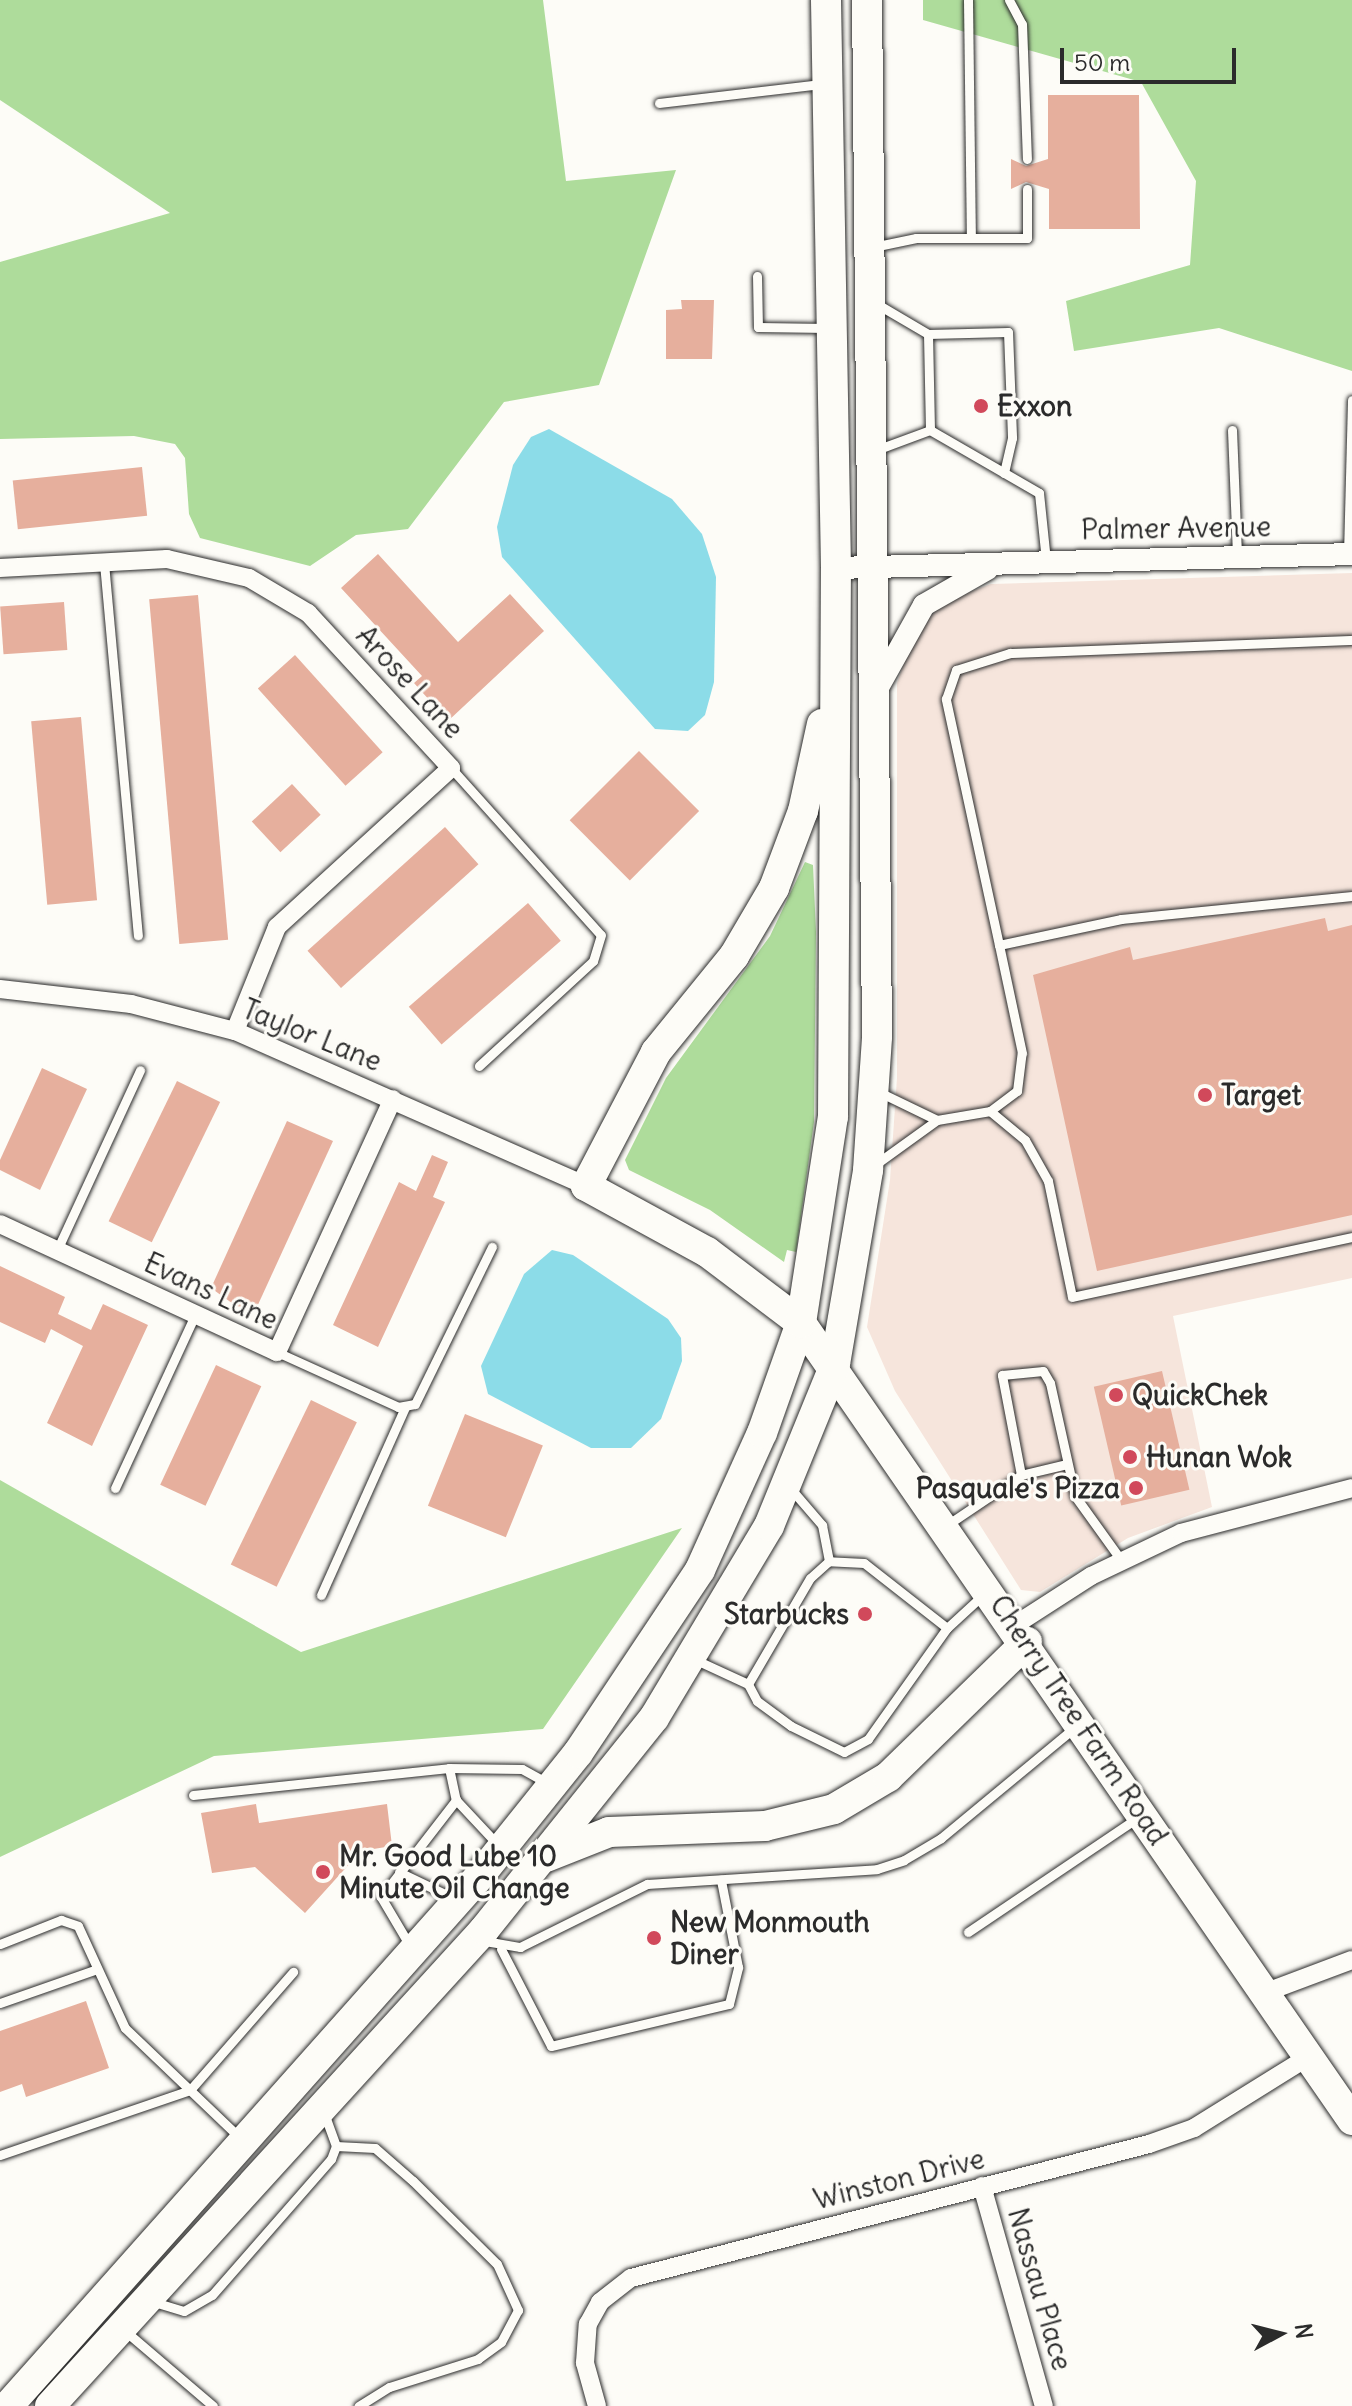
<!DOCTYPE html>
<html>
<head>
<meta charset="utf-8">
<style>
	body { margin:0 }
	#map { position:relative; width:1352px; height:2406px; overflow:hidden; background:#fdfcf7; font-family:Delius,sans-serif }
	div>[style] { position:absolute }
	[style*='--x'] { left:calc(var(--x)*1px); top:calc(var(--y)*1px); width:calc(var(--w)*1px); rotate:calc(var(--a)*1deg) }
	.built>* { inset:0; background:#f6e5dc }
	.green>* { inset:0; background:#aedc9b }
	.water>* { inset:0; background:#8cdce8 }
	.building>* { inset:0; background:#e6af9d; transform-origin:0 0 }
	.roads { filter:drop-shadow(0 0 2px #2b2b2b) drop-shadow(0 0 2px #2b2b2b) }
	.service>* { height:9px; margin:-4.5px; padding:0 4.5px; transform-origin:4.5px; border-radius:4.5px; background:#fdfcf7 }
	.minor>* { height:18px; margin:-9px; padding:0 9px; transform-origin:9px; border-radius:9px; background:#fdfcf7 }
	.tertiary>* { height:22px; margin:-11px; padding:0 11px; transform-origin:11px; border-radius:11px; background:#fdfcf7 }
	.primary>* { height:30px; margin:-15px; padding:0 15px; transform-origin:15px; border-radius:15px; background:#fdfcf7 }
	.trunk>* { height:30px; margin:-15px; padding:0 15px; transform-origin:15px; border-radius:15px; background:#fdfcf7 }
	.dots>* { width:22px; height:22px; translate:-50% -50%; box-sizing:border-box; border:4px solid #fdfcf7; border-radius:50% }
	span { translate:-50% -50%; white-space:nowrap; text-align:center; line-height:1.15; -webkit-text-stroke:6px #fdfcf7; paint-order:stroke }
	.poi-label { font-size:28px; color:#2b2b2b; font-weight:700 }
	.left { translate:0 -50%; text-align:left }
	.right { translate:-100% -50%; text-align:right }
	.street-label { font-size:28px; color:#2b2b2b }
	.north { position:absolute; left:1240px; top:2294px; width:80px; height:80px; -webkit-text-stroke:6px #fdfcf7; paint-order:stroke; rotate:83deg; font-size:22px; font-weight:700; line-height:32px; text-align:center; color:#2b2b2b }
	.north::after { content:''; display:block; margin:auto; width:28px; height:36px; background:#2b2b2b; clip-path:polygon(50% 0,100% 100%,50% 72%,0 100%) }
	.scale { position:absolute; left:1060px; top:48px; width:176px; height:36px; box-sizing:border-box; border:4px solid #2b2b2b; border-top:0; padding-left:10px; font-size:24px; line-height:28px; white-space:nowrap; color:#2b2b2b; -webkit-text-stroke:6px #fdfcf7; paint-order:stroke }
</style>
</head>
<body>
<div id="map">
	<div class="built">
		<div style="clip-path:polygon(1352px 573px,1352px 1278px,1173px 1316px,1212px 1507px,1128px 1538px,1040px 1592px,1021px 1590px,895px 1391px,867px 1327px,890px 1180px,897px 1078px,897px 683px,915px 631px,946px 601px,991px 584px)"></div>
	</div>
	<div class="green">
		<div style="clip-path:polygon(0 0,543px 0,566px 181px,676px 170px,599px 385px,504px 402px,408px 529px,356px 535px,310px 566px,200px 538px,189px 514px,185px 458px,175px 444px,134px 436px,0 439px,0 262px,170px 213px,0 100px)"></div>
		<div style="clip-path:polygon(923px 0,1352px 0,1352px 371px,1219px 328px,1074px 351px,1066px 301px,1190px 265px,1196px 181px,1141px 82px,923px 20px)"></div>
		<div style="clip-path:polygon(805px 862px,813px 865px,816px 932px,814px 1122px,796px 1252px,787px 1250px,784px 1262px,710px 1210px,629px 1170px,625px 1160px,666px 1078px,770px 936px)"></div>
		<div style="clip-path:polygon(0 1480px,301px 1652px,682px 1528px,543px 1729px,214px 1756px,0 1857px)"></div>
	</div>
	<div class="water">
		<div style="clip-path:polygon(549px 429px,672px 499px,702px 534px,716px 577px,714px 682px,705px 715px,688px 731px,655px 729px,502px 557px,497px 527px,513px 465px,531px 437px)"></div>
		<div style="clip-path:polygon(552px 1250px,573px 1255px,668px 1319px,681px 1338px,682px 1361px,661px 1419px,631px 1448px,591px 1448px,488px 1394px,481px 1366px,524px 1274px)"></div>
	</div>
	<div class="building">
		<div style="clip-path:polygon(1048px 95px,1139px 95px,1140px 229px,1049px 229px,1049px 189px,1026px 182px,1011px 189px,1011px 159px,1026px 166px,1048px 159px)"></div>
		<div style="clip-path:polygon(681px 300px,714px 300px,712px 359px,666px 359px,666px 310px,682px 309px)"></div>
		<div style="left:142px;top:467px;width:49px;height:130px;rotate:84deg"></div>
		<div style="clip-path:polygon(378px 554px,458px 642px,510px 594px,544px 631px,448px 721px,414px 683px,422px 676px,341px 588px)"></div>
		<div style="left:198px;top:595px;width:346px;height:49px;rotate:85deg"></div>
		<div style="left:64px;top:602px;width:48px;height:64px;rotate:86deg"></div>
		<div style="left:295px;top:655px;width:131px;height:50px;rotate:48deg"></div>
		<div style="left:81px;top:717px;width:184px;height:50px;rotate:85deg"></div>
		<div style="left:639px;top:751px;width:85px;height:98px;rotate:45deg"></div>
		<div style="left:292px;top:784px;width:42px;height:55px;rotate:47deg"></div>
		<div style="left:445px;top:827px;width:50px;height:185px;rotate:48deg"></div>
		<div style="left:528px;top:903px;width:50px;height:158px;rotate:49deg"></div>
		<div style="clip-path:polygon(1325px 918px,1328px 931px,1352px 925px,1352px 1215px,1097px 1271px,1033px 975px,1130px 947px,1133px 960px)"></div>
		<div style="clip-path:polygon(42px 1068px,87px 1089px,40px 1190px,0 1170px,0 1160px)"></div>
		<div style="left:177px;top:1081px;width:48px;height:156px;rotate:26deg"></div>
		<div style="clip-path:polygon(287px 1121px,333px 1141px,256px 1309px,236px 1306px,211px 1288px)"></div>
		<div style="clip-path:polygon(432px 1155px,448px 1162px,433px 1197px,445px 1202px,378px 1347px,333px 1325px,399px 1182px,416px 1191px)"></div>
		<div style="clip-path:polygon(0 1266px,65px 1297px,58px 1314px,91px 1330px,103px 1304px,148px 1325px,92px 1446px,47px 1423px,83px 1346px,51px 1329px,45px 1343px,0 1322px)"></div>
		<div style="left:216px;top:1365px;width:50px;height:132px;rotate:25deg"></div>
		<div style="left:1162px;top:1371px;width:122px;height:70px;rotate:77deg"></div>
		<div style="left:311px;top:1400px;width:51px;height:183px;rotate:26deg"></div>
		<div style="left:465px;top:1414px;width:84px;height:99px;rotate:22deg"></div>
		<div style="clip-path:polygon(256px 1804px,259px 1823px,387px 1804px,392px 1846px,361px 1851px,305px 1913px,255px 1867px,212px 1873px,201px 1813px)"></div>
		<div style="clip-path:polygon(86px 2001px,109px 2068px,26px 2097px,22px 2084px,0 2092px,0 2031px)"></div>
	</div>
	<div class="roads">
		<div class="service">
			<div style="--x:968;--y:0;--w:238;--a:89.3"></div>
			<div style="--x:1009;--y:0;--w:27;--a:62"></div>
			<div style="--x:1022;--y:24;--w:135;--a:87.9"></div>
			<div style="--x:659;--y:103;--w:163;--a:-6.7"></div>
			<div style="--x:873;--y:247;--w:44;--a:-11.8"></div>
			<div style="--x:916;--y:238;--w:111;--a:0"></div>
			<div style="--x:1027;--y:238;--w:49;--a:-90"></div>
			<div style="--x:757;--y:276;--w:51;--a:88.9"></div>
			<div style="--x:758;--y:327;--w:69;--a:0.8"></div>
			<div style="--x:877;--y:304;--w:59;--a:30.5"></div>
			<div style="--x:928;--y:334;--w:80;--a:-1.4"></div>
			<div style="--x:1008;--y:332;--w:106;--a:87.8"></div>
			<div style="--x:1012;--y:438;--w:36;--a:103"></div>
			<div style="--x:928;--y:334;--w:96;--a:88.8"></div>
			<div style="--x:1232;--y:430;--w:126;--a:87.7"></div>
			<div style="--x:876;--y:450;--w:58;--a:-20.3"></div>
			<div style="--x:930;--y:430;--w:126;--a:30"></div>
			<div style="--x:1039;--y:493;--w:68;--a:84.1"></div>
			<div style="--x:1348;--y:554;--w:154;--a:-88.5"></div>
			<div style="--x:104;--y:563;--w:374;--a:84.8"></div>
			<div style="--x:451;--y:768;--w:224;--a:48.1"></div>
			<div style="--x:601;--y:935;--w:27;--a:107"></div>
			<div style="--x:593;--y:961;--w:155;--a:137.4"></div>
			<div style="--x:999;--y:945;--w:252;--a:-102.2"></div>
			<div style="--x:946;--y:699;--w:31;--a:-71"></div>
			<div style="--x:956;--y:670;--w:57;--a:-17.5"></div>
			<div style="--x:1010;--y:653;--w:342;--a:-2.2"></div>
			<div style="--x:879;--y:1092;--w:64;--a:25.8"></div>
			<div style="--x:990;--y:1111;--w:45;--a:39.6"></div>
			<div style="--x:1025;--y:1140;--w:47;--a:60.7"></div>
			<div style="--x:1048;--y:1181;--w:118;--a:78.3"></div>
			<div style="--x:1072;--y:1297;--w:286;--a:-12.1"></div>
			<div style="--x:876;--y:1164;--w:75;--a:-35.8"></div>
			<div style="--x:937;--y:1120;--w:54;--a:-9.6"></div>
			<div style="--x:990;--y:1111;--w:34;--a:-37"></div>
			<div style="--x:1017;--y:1091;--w:38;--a:-83"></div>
			<div style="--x:1022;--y:1053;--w:110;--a:-102"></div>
			<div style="--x:999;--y:945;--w:125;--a:-12"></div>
			<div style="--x:1121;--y:919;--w:232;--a:-5.7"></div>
			<div style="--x:57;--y:1250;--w:198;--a:-65.2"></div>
			<div style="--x:277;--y:1352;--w:133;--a:24.4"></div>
			<div style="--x:398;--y:1407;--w:17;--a:-10"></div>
			<div style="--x:415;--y:1404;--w:175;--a:-63.9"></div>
			<div style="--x:1067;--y:1464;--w:47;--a:166.6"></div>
			<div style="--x:1021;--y:1475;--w:102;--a:-100.8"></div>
			<div style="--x:1002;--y:1375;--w:41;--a:-5.6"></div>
			<div style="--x:1043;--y:1371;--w:14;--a:60"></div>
			<div style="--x:1050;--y:1383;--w:116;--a:77.5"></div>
			<div style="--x:1075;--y:1496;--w:79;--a:54.3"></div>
			<div style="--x:115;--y:1488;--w:191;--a:-65.2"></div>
			<div style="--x:791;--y:1489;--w:48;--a:49.3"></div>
			<div style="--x:822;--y:1525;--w:37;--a:79"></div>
			<div style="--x:947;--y:1525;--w:89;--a:-34"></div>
			<div style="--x:321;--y:1595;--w:206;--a:-65.9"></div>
			<div style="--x:947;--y:1628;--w:105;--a:-141.9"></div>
			<div style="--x:864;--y:1563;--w:35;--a:-177"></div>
			<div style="--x:829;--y:1561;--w:25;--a:138"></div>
			<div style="--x:810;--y:1578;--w:123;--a:120.3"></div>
			<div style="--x:748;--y:1684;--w:19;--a:62"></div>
			<div style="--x:757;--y:1701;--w:42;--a:36.3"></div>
			<div style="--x:791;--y:1726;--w:59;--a:26.1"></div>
			<div style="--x:844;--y:1752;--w:27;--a:-28"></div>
			<div style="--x:868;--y:1739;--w:136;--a:-54.6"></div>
			<div style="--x:947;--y:1628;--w:52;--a:-42.6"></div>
			<div style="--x:696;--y:1660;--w:57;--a:24.8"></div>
			<div style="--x:449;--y:1768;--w:73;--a:0.8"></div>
			<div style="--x:522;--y:1769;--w:31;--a:29"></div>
			<div style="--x:193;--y:1795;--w:257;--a:-6"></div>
			<div style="--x:449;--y:1768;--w:33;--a:78"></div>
			<div style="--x:456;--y:1800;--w:63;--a:46.9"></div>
			<div style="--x:399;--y:1872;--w:62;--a:25.7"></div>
			<div style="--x:968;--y:1932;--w:204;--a:-34"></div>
			<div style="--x:479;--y:1940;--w:42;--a:9.7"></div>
			<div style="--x:520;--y:1947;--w:142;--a:-26.4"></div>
			<div style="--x:647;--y:1884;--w:230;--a:-3.7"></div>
			<div style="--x:877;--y:1869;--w:28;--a:-18"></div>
			<div style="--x:904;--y:1860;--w:43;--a:-30.7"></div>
			<div style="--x:941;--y:1838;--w:174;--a:-39.6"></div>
			<div style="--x:0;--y:1944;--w:66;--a:-21.5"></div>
			<div style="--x:61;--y:1920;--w:18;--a:19"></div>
			<div style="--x:78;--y:1926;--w:112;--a:65.3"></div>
			<div style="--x:125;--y:2028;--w:161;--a:43.7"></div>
			<div style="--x:410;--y:1946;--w:57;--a:-120.6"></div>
			<div style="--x:381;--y:1897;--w:123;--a:-52.3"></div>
			<div style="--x:501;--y:1949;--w:109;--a:62.7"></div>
			<div style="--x:551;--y:2046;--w:183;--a:-13.3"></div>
			<div style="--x:729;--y:2004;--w:38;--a:-76"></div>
			<div style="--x:738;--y:1967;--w:89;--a:-101.1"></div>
			<div style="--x:0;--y:2003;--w:103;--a:-19.3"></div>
			<div style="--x:336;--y:2146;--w:39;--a:3"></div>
			<div style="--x:375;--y:2148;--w:50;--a:41"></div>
			<div style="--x:413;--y:2181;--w:118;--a:44.7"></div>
			<div style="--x:497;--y:2264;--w:51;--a:65.5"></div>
			<div style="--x:518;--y:2310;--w:36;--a:118"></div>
			<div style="--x:501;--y:2342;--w:29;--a:144"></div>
			<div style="--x:478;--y:2359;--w:93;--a:162.5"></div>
			<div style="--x:389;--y:2387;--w:36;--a:148"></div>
			<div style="--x:0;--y:2155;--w:201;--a:-18.9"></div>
			<div style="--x:190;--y:2090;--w:157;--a:-48.9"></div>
			<div style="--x:154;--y:2302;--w:31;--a:17"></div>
			<div style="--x:184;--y:2311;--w:32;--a:-30"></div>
			<div style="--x:212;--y:2295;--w:181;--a:-48.8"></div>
			<div style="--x:331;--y:2159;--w:14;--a:-69"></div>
			<div style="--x:336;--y:2146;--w:35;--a:-110"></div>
			<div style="--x:124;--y:2330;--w:117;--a:40.5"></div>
		</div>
		<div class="minor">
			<div style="--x:0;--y:568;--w:167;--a:-3.1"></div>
			<div style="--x:167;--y:559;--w:84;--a:13"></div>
			<div style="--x:249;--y:578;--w:69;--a:30.7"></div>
			<div style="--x:308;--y:613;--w:211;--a:47.3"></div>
			<div style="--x:451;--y:768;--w:236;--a:137.6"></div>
			<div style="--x:277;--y:927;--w:112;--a:112"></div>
			<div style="--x:0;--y:989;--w:132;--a:6.5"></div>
			<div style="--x:131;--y:1004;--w:107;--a:14.6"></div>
			<div style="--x:235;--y:1031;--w:384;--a:23.8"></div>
			<div style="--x:0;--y:1224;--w:305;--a:24.8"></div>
			<div style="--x:277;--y:1352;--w:278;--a:-65.4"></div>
			<div style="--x:1015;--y:1625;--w:90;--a:-32.8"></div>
			<div style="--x:1091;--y:1576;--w:100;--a:-25.5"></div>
			<div style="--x:1181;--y:1533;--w:177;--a:-14.7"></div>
			<div style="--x:1264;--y:1993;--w:94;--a:-20.6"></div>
			<div style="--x:982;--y:2186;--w:229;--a:74.3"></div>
			<div style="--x:597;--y:2406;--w:45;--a:-105.6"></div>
			<div style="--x:585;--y:2363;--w:39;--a:-86"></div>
			<div style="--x:588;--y:2324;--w:25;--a:-61"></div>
			<div style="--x:600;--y:2302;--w:39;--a:-38"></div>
			<div style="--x:631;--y:2278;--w:535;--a:-14.5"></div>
			<div style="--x:1149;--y:2144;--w:48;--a:-19.6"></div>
			<div style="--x:1194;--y:2128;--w:134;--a:-31.9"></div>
		</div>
		<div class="tertiary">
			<div style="--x:836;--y:568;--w:516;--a:-1.55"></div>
			<div style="--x:876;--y:691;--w:98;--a:-60.8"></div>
			<div style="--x:924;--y:605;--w:73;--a:-29.7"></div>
		</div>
		<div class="primary">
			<div style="--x:801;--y:1323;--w:969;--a:55.34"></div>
		</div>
		<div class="trunk">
			<div style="--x:801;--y:1323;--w:118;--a:-142.9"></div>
			<div style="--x:707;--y:1252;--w:138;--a:-151.4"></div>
			<div style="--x:586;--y:1186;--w:151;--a:-62.4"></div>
			<div style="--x:656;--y:1052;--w:124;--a:-50.9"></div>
			<div style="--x:734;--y:956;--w:79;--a:-59.5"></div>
			<div style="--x:774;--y:888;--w:82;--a:-69.4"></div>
			<div style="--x:803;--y:811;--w:89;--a:-77.7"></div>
			<div style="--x:546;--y:1857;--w:68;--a:-21.6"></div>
			<div style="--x:609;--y:1832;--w:156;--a:-2.2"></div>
			<div style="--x:765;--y:1826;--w:71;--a:-13.8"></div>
			<div style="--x:834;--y:1809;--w:63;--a:-30.7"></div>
			<div style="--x:888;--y:1777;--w:194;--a:-44.2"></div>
			<div style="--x:8;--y:2406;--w:705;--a:-48.33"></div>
			<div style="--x:477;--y:1879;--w:161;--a:-51.3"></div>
			<div style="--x:578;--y:1753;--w:220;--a:-56.3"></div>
			<div style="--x:700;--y:1570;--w:150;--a:-65.7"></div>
			<div style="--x:762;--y:1433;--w:117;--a:-70.5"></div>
			<div style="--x:801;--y:1323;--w:208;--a:-81.2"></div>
			<div style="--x:833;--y:1117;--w:549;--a:-89.69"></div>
			<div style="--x:836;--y:568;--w:568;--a:-91.01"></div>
			<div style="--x:50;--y:2406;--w:644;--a:-47.64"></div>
			<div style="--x:484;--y:1930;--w:272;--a:-51.3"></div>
			<div style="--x:654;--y:1718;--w:224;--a:-59.1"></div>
			<div style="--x:769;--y:1526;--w:175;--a:-67.8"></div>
			<div style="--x:835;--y:1364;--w:197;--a:-80.3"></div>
			<div style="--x:868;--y:1170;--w:133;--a:-86.1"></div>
			<div style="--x:877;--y:1037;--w:1037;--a:-90.55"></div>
		</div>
	</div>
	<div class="dots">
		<div style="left:981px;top:406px;background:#d1495b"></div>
		<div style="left:1205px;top:1095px;background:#d1495b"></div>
		<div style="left:1116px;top:1395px;background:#d1495b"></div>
		<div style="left:1130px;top:1457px;background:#d1495b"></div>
		<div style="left:1136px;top:1488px;background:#d1495b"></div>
		<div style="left:865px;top:1614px;background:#d1495b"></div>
		<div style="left:323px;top:1872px;background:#d1495b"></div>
		<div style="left:654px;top:1938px;background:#d1495b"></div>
	</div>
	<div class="poi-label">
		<span class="left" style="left:997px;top:406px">Exxon</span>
		<span class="left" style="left:1221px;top:1095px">Target</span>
		<span class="left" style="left:1132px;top:1395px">QuickChek</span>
		<span class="left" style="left:1146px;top:1457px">Hunan Wok</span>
		<span class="right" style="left:1120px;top:1488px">Pasquale's Pizza</span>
		<span class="right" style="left:849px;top:1614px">Starbucks</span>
		<span class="left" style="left:339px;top:1872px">Mr. Good Lube 10<br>Minute Oil Change</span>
		<span class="left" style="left:670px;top:1938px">New Monmouth<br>Diner</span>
	</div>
	<div class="street-label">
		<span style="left:1176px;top:528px;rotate:-1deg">Palmer Avenue</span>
		<span style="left:410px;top:682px;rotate:47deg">Arose Lane</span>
		<span style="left:312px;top:1035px;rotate:22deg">Taylor Lane</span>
		<span style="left:211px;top:1291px;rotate:25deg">Evans Lane</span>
		<span style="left:1079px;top:1720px;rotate:56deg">Cherry Tree Farm Road</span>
		<span style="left:899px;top:2179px;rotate:-14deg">Winston Drive</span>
		<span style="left:1040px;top:2289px;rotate:74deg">Nassau Place</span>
	</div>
	<div class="north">N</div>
	<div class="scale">50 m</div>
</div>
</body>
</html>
